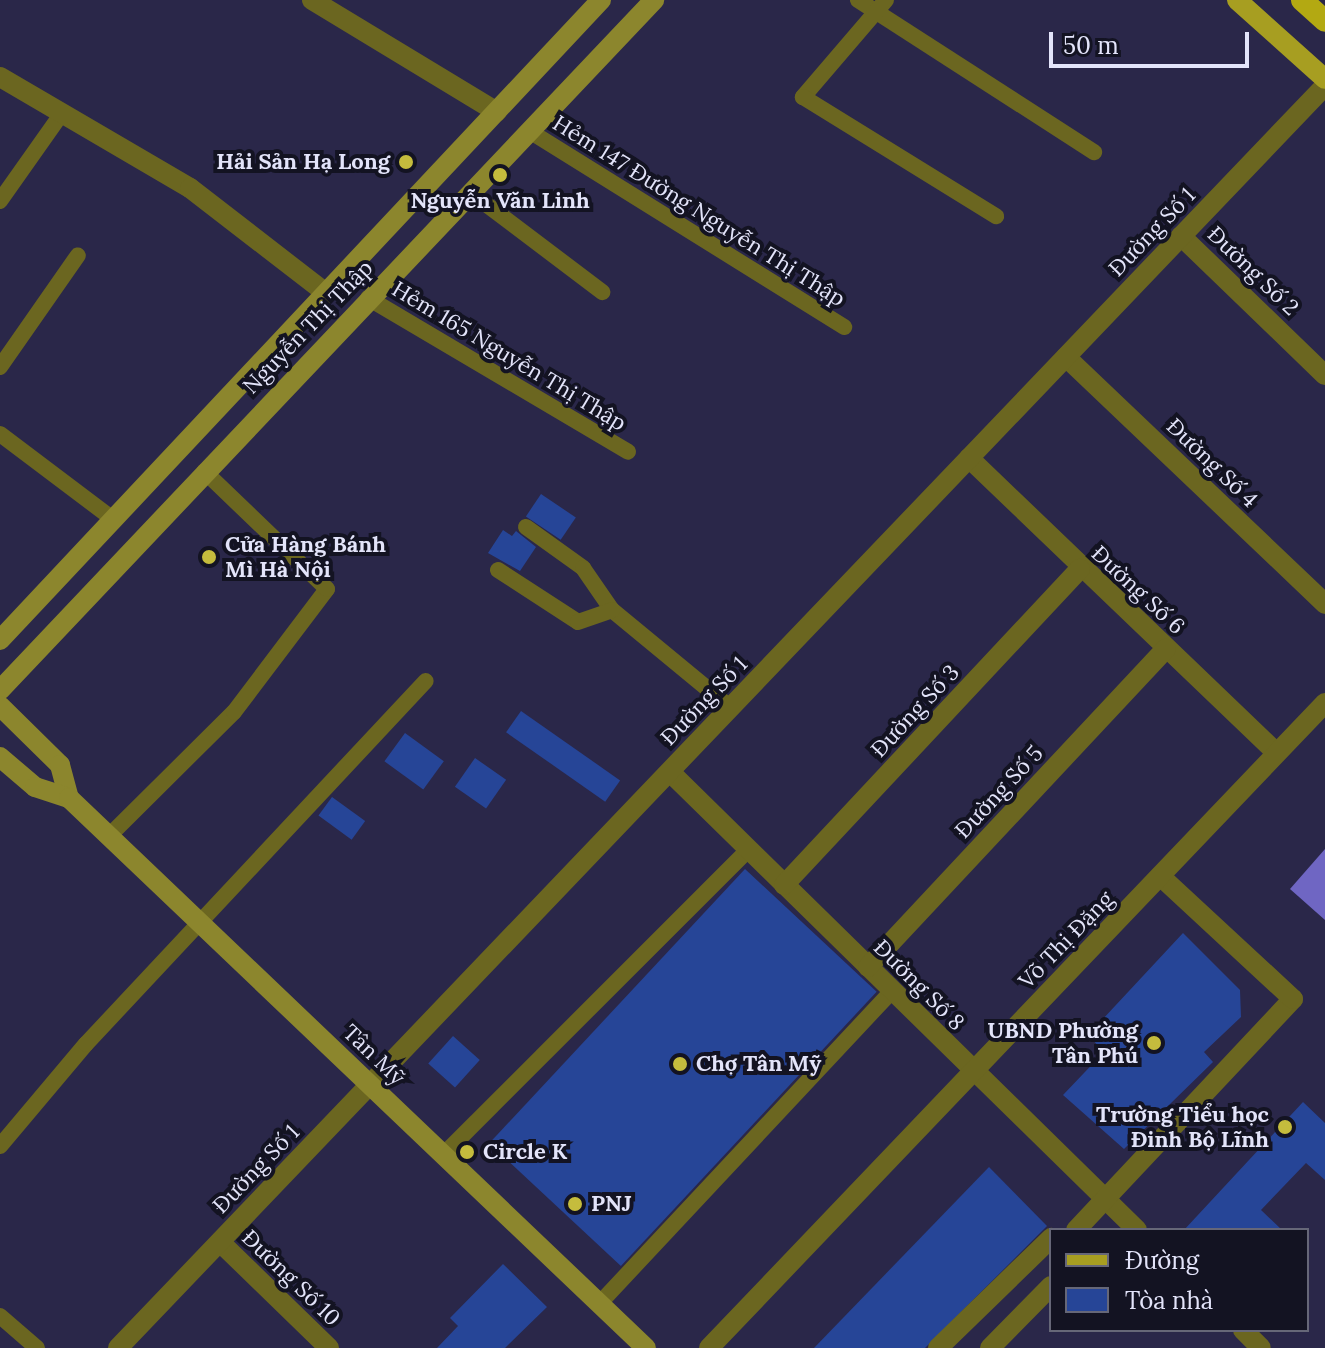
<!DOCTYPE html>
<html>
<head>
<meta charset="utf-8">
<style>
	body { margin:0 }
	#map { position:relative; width:1325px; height:1348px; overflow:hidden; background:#2a2749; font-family:Lora,serif }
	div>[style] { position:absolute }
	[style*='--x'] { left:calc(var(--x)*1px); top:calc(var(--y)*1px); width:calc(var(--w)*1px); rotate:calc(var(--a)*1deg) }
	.water>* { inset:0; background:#6f66c3 }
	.building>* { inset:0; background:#264597; transform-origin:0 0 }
	.service>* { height:16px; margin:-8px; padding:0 8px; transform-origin:8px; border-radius:8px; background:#6b6620 }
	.minor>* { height:20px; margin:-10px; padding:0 10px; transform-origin:10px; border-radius:10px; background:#6b6620 }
	.secondary>* { height:20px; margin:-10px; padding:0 10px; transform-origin:10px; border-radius:10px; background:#8c862d }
	.primary>* { height:20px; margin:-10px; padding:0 10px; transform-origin:10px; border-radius:10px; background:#a79e21 }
	.trunk>* { height:22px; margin:-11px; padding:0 11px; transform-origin:11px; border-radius:11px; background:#b3a912 }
	.dots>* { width:22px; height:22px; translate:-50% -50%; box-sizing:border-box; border:4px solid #131322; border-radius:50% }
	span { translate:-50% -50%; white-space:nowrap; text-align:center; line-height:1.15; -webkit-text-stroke:8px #131322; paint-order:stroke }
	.poi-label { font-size:22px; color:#e3e4fa; font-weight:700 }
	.right { translate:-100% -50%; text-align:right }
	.left { translate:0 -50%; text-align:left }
	.street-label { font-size:22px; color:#e3e4fa }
	.legend { position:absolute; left:1049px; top:1228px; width:260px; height:104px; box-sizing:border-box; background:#131322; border:2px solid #666778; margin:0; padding:10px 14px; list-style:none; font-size:24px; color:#e3e4fa }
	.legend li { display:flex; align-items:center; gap:16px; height:40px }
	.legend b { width:40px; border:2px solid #666778 }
	.scale { position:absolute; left:1049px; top:32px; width:200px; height:36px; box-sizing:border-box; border:4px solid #e3e4fa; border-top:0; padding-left:10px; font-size:24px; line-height:28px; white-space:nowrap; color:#e3e4fa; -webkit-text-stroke:6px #131322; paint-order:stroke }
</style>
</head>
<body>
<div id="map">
	<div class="water">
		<div style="clip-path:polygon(1325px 849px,1325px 920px,1290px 889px)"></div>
	</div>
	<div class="building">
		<div style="left:541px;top:494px;width:42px;height:27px;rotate:34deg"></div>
		<div style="clip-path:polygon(503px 530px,512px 536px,516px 531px,536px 547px,520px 571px,488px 553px)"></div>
		<div style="left:521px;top:711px;width:121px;height:26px;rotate:35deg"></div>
		<div style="left:405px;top:733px;width:48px;height:35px;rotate:36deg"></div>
		<div style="left:475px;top:758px;width:38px;height:35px;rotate:35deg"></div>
		<div style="left:332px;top:797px;width:41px;height:23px;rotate:36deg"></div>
		<div style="left:745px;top:869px;width:180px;height:375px;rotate:43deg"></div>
		<div style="clip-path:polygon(1183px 933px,1240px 990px,1241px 1017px,1204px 1052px,1213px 1062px,1124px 1149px,1063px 1095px,1104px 1052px,1088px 1035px)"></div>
		<div style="left:453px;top:1036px;width:36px;height:37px;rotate:42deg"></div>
		<div style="clip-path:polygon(1303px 1102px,1325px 1123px,1325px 1180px,1306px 1163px,1261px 1210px,1282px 1230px,1184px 1230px)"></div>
		<div style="clip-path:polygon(989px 1167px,1047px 1226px,925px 1348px,814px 1348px)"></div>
		<div style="clip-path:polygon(503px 1264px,547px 1307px,505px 1348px,437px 1348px,458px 1326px,450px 1318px)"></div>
	</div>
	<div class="service">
		<div style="--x:858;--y:0;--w:281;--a:32.8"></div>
		<div style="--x:886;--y:0;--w:128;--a:130.6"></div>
		<div style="--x:803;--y:97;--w:227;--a:31.7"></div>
		<div style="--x:531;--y:132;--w:369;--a:31.9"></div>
		<div style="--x:470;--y:192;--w:166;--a:37.1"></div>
		<div style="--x:0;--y:201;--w:108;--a:-54.8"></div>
		<div style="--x:368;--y:298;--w:302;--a:30.6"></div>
		<div style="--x:0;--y:367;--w:136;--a:-55.1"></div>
		<div style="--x:0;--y:434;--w:143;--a:37"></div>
		<div style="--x:526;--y:527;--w:70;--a:35.7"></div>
		<div style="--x:583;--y:568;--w:51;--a:55.4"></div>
		<div style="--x:612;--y:610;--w:154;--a:39.5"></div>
		<div style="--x:498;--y:570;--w:95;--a:33"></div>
		<div style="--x:578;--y:622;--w:36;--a:-19"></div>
		<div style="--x:109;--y:836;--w:176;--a:-44.8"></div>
		<div style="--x:234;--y:712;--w:154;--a:-52.9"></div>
		<div style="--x:327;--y:589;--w:170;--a:-136.2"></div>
		<div style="--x:0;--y:1146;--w:133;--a:-49.9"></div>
		<div style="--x:86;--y:1044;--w:497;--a:-46.9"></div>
		<div style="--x:444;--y:1154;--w:431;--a:-45"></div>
		<div style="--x:600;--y:1303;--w:427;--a:-46.9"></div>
		<div style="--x:0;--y:1316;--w:49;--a:40.9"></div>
	</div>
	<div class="minor">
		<div style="--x:312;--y:0;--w:216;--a:31.2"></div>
		<div style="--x:0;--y:77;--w:220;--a:30.3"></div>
		<div style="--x:190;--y:188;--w:172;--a:37.7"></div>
		<div style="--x:1181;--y:236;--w:200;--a:44"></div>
		<div style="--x:1066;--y:357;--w:358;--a:43.6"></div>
		<div style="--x:969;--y:458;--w:426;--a:43.8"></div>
		<div style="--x:670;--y:772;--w:654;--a:44.44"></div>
		<div style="--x:784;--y:885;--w:433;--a:-46.9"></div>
		<div style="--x:868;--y:967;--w:436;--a:-46.9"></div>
		<div style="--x:1076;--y:1230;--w:317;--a:-46.8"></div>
		<div style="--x:1293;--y:999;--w:181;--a:-137.2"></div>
		<div style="--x:220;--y:1242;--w:152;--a:44.2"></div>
		<div style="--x:1243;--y:1330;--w:25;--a:45"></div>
		<div style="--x:118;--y:1348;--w:1746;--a:-46.28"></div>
		<div style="--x:709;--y:1348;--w:892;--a:-46.32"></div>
		<div style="--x:938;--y:1348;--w:158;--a:-44.2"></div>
		<div style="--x:990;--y:1348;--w:87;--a:-45.5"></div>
	</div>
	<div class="secondary">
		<div style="--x:0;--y:640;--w:878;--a:-46.8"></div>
		<div style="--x:0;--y:690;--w:951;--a:-46.53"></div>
		<div style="--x:0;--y:706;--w:84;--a:44.5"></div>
		<div style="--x:60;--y:765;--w:34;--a:75"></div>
		<div style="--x:0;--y:757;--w:46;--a:40.6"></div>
		<div style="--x:35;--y:787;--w:36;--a:18"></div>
		<div style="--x:69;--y:798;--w:797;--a:43.63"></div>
	</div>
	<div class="primary">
		<div style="--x:1237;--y:0;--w:118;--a:41.9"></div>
	</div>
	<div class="trunk">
		<div style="--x:1302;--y:0;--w:31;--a:42"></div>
	</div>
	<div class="dots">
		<div style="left:406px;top:162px;background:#c5bc3d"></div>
		<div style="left:500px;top:175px;background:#c5bc3d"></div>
		<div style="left:209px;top:557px;background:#c5bc3d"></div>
		<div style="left:1154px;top:1043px;background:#c5bc3d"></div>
		<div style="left:680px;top:1064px;background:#c5bc3d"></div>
		<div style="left:1285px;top:1127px;background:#c5bc3d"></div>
		<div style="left:467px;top:1152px;background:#c5bc3d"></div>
		<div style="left:575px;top:1204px;background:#c5bc3d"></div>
	</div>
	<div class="poi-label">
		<span class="right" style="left:390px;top:162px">Hải Sản Hạ Long</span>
		<span style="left:500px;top:201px">Nguyễn Văn Linh</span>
		<span class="left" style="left:225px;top:557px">Cửa Hàng Bánh<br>Mì Hà Nội</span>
		<span class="right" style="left:1138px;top:1043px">UBND Phường<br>Tân Phú</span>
		<span class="left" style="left:696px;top:1064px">Chợ Tân Mỹ</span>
		<span class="right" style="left:1269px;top:1127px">Trường Tiểu học<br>Đinh Bộ Lĩnh</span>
		<span class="left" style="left:483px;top:1152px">Circle K</span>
		<span class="left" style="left:591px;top:1204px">PNJ</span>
	</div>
	<div class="street-label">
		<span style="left:699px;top:211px;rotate:32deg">Hẻm 147 Đường Nguyễn Thị Thập</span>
		<span style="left:1152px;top:232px;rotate:-46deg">Đường Số 1</span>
		<span style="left:1253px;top:271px;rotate:44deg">Đường Số 2</span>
		<span style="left:308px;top:327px;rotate:-46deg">Nguyễn Thị Thập</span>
		<span style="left:509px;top:356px;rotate:31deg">Hẻm 165 Nguyễn Thị Thập</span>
		<span style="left:1212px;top:463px;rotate:44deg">Đường Số 4</span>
		<span style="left:1138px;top:590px;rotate:43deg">Đường Số 6</span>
		<span style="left:704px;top:701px;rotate:-46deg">Đường Số 1</span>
		<span style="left:915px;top:711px;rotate:-47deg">Đường Số 3</span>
		<span style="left:999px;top:792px;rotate:-47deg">Đường Số 5</span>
		<span style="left:1066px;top:940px;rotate:-46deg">Võ Thị Đặng</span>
		<span style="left:919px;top:985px;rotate:45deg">Đường Số 8</span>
		<span style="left:374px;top:1055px;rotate:44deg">Tân Mỹ</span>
		<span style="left:256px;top:1169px;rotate:-46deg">Đường Số 1</span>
		<span style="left:291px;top:1278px;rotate:44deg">Đường Số 10</span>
	</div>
	<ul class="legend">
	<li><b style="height:10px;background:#a79e21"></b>Đường</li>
	<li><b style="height:22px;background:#264597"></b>Tòa nhà</li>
	</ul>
	<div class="scale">50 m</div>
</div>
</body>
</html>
